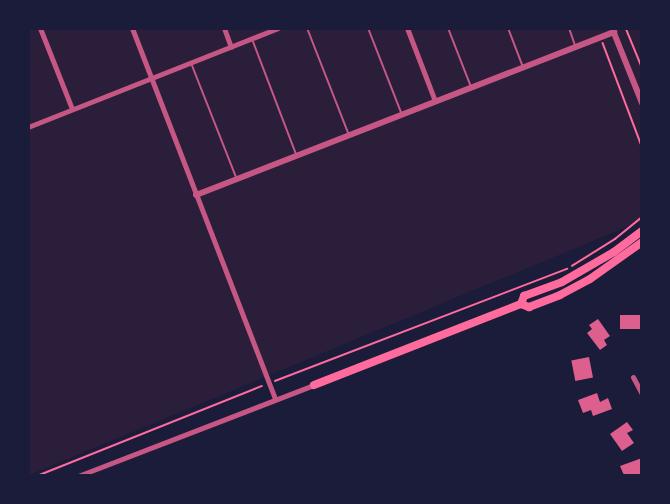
<!DOCTYPE html>
<html>
<head>
<meta charset="utf-8">
<style>
	body { margin:0 }
	#map { position:relative; width:670px; height:504px; overflow:hidden; background:#1b1b3a; font-family:"Nunito Sans",sans-serif }
	div>[style] { position:absolute }
	[style*='--x'] { left:calc(var(--x)*1px); top:calc(var(--y)*1px); width:calc(var(--w)*1px); rotate:calc(var(--a)*1deg) }
	.green>* { inset:0; background:#2a1e3b }
	.building>* { inset:0; background:#dd5f8e; transform-origin:0 0 }
	.path>* { height:1.5px; margin:-0.75px; padding:0 0.75px; transform-origin:0.75px; border-radius:0.75px; background:#ff6b9d }
	.service>* { height:2px; margin:-1px; padding:0 1px; transform-origin:1px; border-radius:1px; background:#c65784 }
	.minor>* { height:5px; margin:-2.5px; padding:0 2.5px; transform-origin:2.5px; border-radius:2.5px; background:#c65784 }
	.tertiary>* { height:6px; margin:-3px; padding:0 3px; transform-origin:3px; border-radius:3px; background:#c65784 }
	.secondary>* { height:8px; margin:-4px; padding:0 4px; transform-origin:4px; border-radius:4px; background:#ff6b9d }
	span { translate:-50% -50%; white-space:nowrap; text-align:center; line-height:1.15; -webkit-text-stroke:6px #1b1b3a; paint-order:stroke }
	.frame { position:absolute; inset:0; border:30px solid #1b1b3a; pointer-events:none }
</style>
</head>
<body>
<div id="map">
	<div class="green">
		<div style="clip-path:polygon(28px 29px,641px 29px,641px 221px,29px 475px)"></div>
	</div>
	<div class="building">
		<div style="left:642px;top:315px;width:14px;height:22px;rotate:90deg"></div>
		<div style="clip-path:polygon(598px 319px,610px 336px,604px 340px,607px 345px,600px 350px,587px 333px,592px 329px,589px 325px)"></div>
		<div style="left:589px;top:357px;width:21px;height:18px;rotate:79deg"></div>
		<div style="clip-path:polygon(597px 393px,600px 402px,608px 398px,612px 409px,593px 416px,591px 410px,583px 413px,578px 400px)"></div>
		<div style="clip-path:polygon(627px 422px,633px 430px,627px 433px,634px 443px,622px 451px,610px 434px)"></div>
		<div style="clip-path:polygon(642px 458px,642px 476px,625px 476px,623px 473px,620px 466px)"></div>
	</div>
	<div class="path">
		<div style="--x:626;--y:28;--w:42;--a:67.7"></div>
		<div style="--x:603;--y:43;--w:110;--a:69.3"></div>
		<div style="--x:572;--y:266;--w:51;--a:-32.1"></div>
		<div style="--x:615;--y:239;--w:35;--a:-39"></div>
		<div style="--x:275;--y:381;--w:313;--a:-21"></div>
		<div style="--x:37;--y:476;--w:242;--a:-21.8"></div>
	</div>
	<div class="service">
		<div style="--x:307;--y:28;--w:115;--a:68.6"></div>
		<div style="--x:368;--y:28;--w:90;--a:68.6"></div>
		<div style="--x:448;--y:28;--w:63;--a:68.7"></div>
		<div style="--x:508;--y:28;--w:40;--a:69"></div>
		<div style="--x:569;--y:28;--w:18;--a:71"></div>
		<div style="--x:252;--y:39;--w:123;--a:69.1"></div>
		<div style="--x:191;--y:63;--w:123;--a:68.5"></div>
	</div>
	<div class="minor">
		<div style="--x:40;--y:28;--w:87;--a:68.4"></div>
		<div style="--x:132;--y:28;--w:397;--a:68.9"></div>
		<div style="--x:224;--y:28;--w:20;--a:70"></div>
		<div style="--x:407;--y:28;--w:78;--a:69"></div>
		<div style="--x:28;--y:127;--w:269;--a:-21.6"></div>
		<div style="--x:633;--y:377;--w:19;--a:62"></div>
		<div style="--x:78;--y:476;--w:253;--a:-21.1"></div>
	</div>
	<div class="tertiary">
		<div style="--x:612;--y:28;--w:81;--a:68.2"></div>
		<div style="--x:196;--y:195;--w:449;--a:-21.3"></div>
	</div>
	<div class="secondary">
		<div style="--x:521;--y:304;--w:9;--a:-69"></div>
		<div style="--x:524;--y:296;--w:40;--a:-20.2"></div>
		<div style="--x:562;--y:282;--w:60;--a:-30"></div>
		<div style="--x:614;--y:252;--w:35;--a:-37"></div>
		<div style="--x:521;--y:304;--w:9;--a:21"></div>
		<div style="--x:529;--y:307;--w:33;--a:-21"></div>
		<div style="--x:560;--y:295;--w:34;--a:-28"></div>
		<div style="--x:590;--y:279;--w:64;--a:-35.4"></div>
		<div style="--x:314;--y:385;--w:222;--a:-21.4"></div>
	</div>
	<div class="frame"></div>
</div>
</body>
</html>
